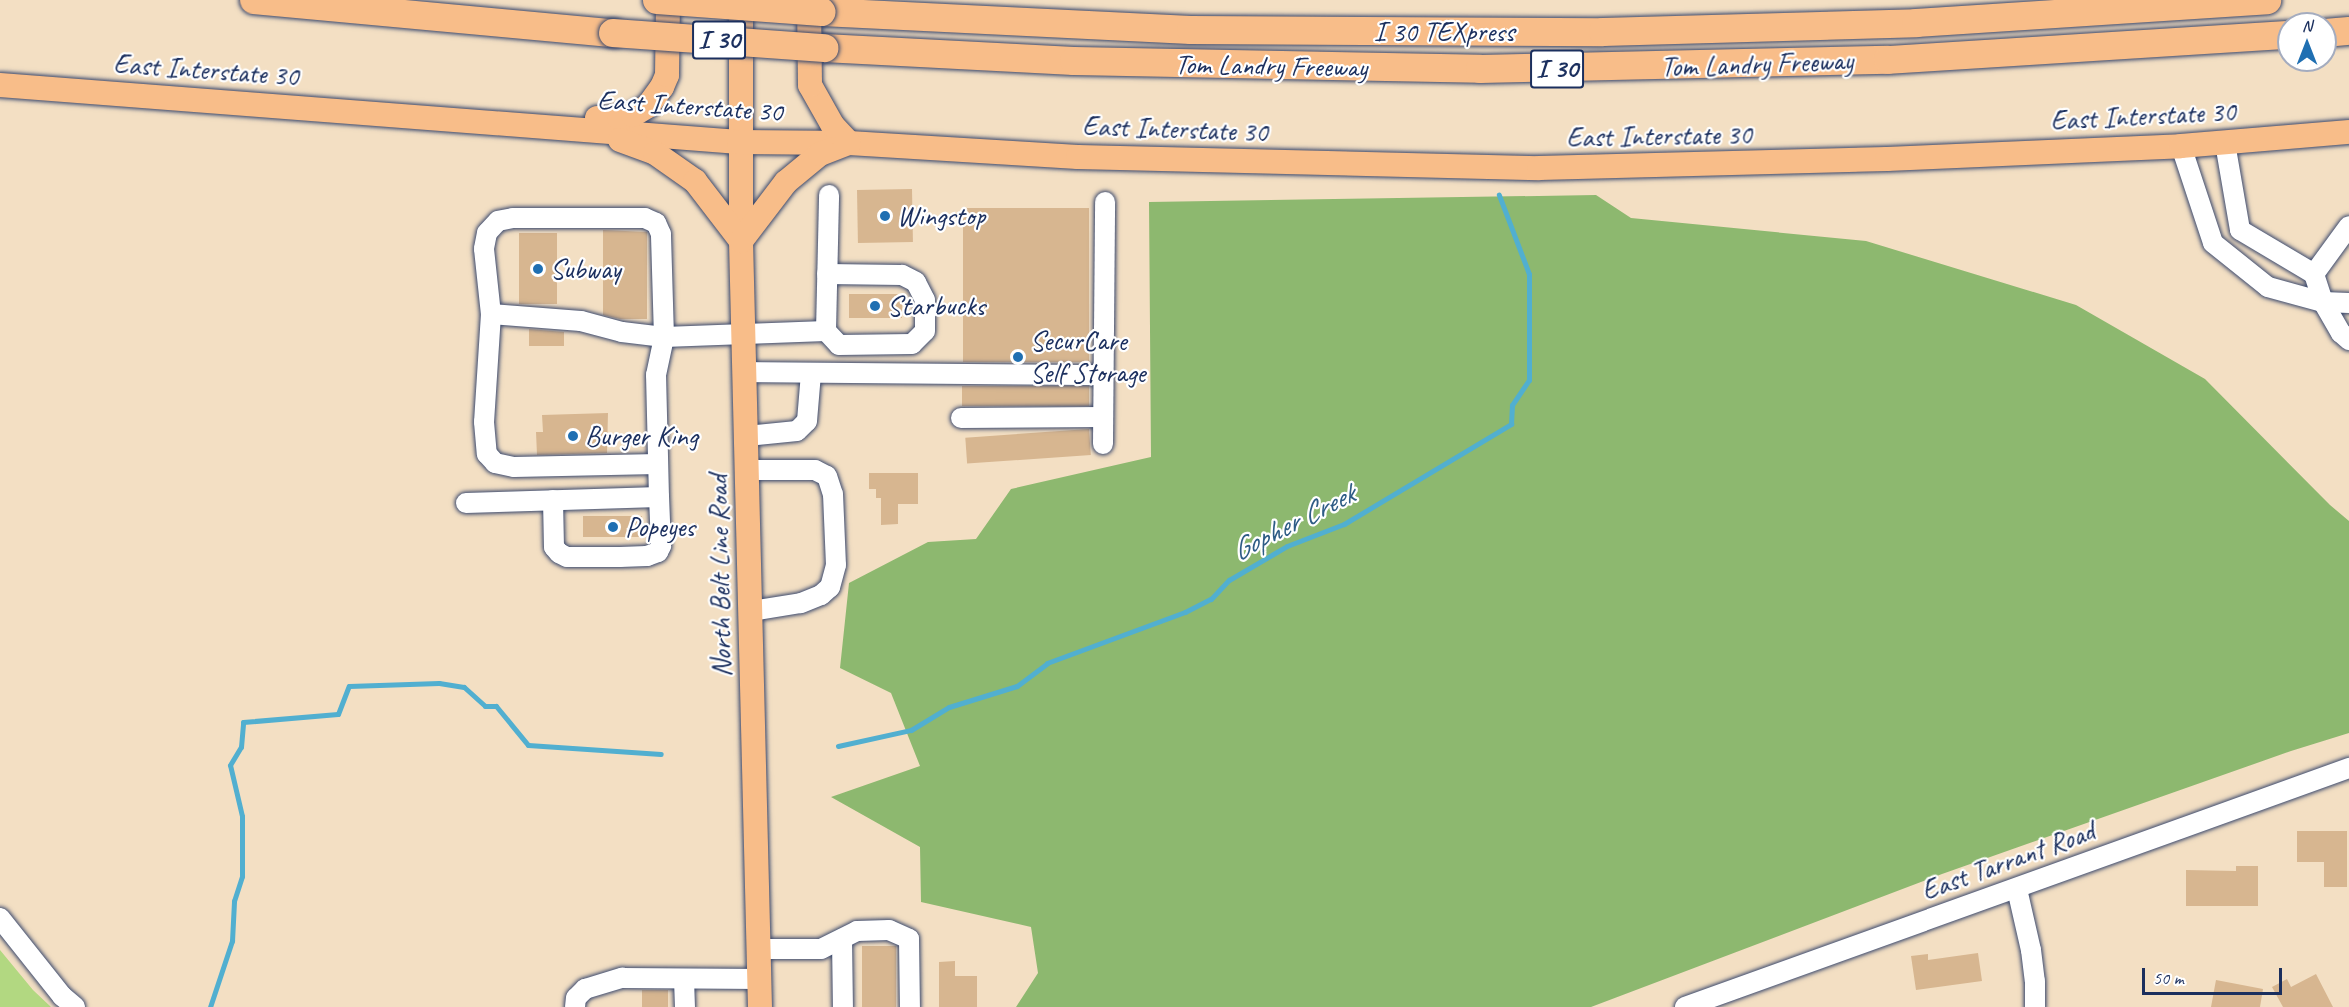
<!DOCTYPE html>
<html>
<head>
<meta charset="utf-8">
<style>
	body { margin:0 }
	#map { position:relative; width:2349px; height:1007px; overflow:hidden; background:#f3dfc3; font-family:Caveat,sans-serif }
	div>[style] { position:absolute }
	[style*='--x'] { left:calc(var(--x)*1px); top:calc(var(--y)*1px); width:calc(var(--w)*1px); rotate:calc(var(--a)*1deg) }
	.green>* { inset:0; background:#b2d881 }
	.forest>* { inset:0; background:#8db86f }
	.stream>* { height:5px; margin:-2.5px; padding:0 2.5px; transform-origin:2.5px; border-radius:2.5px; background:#51afd0 }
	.building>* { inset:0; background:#d7b690; transform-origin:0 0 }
	.roads { filter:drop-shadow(0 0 2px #3b496d) drop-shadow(0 0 2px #3b496d) }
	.minor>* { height:20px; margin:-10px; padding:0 10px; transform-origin:10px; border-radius:10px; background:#fff }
	.major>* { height:24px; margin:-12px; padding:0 12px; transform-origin:12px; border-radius:12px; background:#f8bd89 }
	.highway>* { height:28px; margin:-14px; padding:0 14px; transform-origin:14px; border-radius:14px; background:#f8bd89 }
	.bridges { filter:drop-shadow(0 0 2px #3b496d) drop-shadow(0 0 2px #3b496d) }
	.highway-bridge>* { height:28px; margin:-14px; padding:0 14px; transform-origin:14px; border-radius:14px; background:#f8bd89 }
	.dots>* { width:16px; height:16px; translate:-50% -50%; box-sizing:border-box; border:3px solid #fff; border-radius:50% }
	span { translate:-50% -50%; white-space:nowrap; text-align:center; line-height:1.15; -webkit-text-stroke:4.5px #fff; paint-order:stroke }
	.shield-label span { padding:2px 4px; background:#fff; border:2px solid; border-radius:4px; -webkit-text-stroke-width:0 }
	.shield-label { font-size:27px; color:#1b2f5e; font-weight:700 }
	.street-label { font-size:28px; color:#1b2f5e }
	.poi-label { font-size:28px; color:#1b2f5e }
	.left { translate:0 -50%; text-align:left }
	.water-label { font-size:30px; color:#2e5c86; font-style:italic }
	.north { position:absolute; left:2277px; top:12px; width:60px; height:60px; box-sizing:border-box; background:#fff; border:2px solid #a4acbf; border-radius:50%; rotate:0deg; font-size:16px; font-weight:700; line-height:24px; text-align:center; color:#1b2f5e }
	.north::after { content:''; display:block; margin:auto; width:21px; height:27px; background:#1f6fb2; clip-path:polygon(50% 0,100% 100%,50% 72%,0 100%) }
	.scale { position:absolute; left:2142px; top:968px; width:140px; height:27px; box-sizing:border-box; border:3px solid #1b2f5e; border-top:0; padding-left:8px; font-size:18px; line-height:21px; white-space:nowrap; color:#1b2f5e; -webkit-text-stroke:4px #fff; paint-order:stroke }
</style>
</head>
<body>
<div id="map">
	<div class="green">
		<div style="clip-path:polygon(0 950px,33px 990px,51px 1007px,0 1007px)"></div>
	</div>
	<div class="forest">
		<div style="clip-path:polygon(1596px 195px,1631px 218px,1866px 241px,2076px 305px,2205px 379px,2330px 505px,2349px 521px,2349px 733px,2291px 751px,1942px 874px,1591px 1007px,1016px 1007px,1038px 973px,1031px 927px,921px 902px,920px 847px,831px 797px,920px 766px,891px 693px,840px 668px,849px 583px,928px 542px,976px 539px,1011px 489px,1151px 457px,1149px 202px)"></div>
	</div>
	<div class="stream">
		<div style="--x:838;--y:746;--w:75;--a:-12.4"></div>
		<div style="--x:911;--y:730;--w:44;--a:-31.2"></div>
		<div style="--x:949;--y:707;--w:71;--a:-17.2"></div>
		<div style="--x:1017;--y:686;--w:38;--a:-37"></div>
		<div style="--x:1047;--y:663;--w:147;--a:-20.3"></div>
		<div style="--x:1185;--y:612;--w:29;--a:-27"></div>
		<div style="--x:1211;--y:599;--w:26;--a:-47"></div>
		<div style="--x:1229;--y:580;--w:67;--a:-30.4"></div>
		<div style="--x:1287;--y:546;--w:61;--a:-21.1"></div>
		<div style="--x:1344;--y:524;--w:195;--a:-30.9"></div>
		<div style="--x:1511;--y:424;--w:19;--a:-87"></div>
		<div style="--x:1512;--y:405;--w:30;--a:-56"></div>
		<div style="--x:1529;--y:380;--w:106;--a:-90"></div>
		<div style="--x:1529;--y:274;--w:85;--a:-110.8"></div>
		<div style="--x:210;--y:1007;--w:70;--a:-71.6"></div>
		<div style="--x:232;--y:941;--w:40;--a:-87.1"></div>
		<div style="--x:234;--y:901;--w:26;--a:-72"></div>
		<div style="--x:242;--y:876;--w:60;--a:-90"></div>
		<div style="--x:242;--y:816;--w:52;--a:-103.2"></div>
		<div style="--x:230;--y:765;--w:21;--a:-59"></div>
		<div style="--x:241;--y:747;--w:25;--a:-85"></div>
		<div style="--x:243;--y:722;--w:95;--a:-4.8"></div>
		<div style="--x:338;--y:714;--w:30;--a:-69"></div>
		<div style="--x:349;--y:686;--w:90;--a:-1.9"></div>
		<div style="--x:439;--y:683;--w:25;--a:9"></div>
		<div style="--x:464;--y:687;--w:28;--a:42"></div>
		<div style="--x:485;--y:706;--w:11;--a:0"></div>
		<div style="--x:496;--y:706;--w:50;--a:50.6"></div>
		<div style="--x:528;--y:745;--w:133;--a:3.9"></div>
	</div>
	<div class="building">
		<div style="left:912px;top:189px;width:53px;height:55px;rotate:89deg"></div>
		<div style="left:963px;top:208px;width:126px;height:154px"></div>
		<div style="clip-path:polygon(603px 230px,647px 232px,647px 319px,620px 319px,603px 315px)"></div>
		<div style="left:519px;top:233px;width:38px;height:71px"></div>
		<div style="left:849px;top:294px;width:53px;height:24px"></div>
		<div style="clip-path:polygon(529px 329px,564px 332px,564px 346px,529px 346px)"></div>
		<div style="left:962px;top:386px;width:127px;height:20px"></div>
		<div style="clip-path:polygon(608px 413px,607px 453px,537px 455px,536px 432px,543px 432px,542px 415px)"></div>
		<div style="left:1089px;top:429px;width:26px;height:124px;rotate:86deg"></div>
		<div style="clip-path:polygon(869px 473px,918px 473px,918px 504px,898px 504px,898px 524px,881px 525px,881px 498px,876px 498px,876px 489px,869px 489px)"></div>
		<div style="left:583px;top:516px;width:59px;height:21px"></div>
		<div style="clip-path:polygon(2297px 831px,2347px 831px,2347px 887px,2324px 887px,2324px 862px,2297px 862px)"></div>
		<div style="clip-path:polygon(2236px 866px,2258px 866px,2258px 906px,2186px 906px,2186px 870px,2236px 871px)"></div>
		<div style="left:862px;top:946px;width:34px;height:61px"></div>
		<div style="clip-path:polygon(1978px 953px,1982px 981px,1916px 990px,1911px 956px,1928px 954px,1928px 960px)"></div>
		<div style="clip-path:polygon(955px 961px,955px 976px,977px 976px,977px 1007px,939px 1007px,939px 962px)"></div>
		<div style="clip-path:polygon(2316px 974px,2333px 1007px,2283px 1007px,2272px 987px,2287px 979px,2291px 987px)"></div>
		<div style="clip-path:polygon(2216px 980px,2263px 989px,2260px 1007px,2211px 1007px)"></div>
		<div style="left:642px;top:990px;width:26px;height:17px"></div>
	</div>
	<div class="roads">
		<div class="minor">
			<div style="--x:2225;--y:143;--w:88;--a:80.2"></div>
			<div style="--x:2240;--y:230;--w:86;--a:30.7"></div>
			<div style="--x:2314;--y:274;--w:29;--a:72"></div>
			<div style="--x:2323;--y:302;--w:36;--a:60"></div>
			<div style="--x:2341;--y:333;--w:11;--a:41"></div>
			<div style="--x:2181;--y:146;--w:102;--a:71.7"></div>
			<div style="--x:2213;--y:243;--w:70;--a:38.7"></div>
			<div style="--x:2268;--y:287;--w:57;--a:15.3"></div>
			<div style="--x:2323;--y:302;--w:26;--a:2"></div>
			<div style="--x:2314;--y:274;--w:59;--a:-53.9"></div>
			<div style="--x:491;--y:314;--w:90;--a:4.4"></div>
			<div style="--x:581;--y:321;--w:42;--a:15"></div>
			<div style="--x:622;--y:332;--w:42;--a:6.8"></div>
			<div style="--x:664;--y:337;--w:162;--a:-2.1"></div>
			<div style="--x:826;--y:331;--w:19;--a:47"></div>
			<div style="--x:839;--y:345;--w:73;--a:-0.8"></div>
			<div style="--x:912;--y:344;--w:18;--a:-45"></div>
			<div style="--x:925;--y:331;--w:31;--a:-90"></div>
			<div style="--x:925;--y:300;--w:20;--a:-117"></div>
			<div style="--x:916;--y:282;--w:16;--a:-153"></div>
			<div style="--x:902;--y:275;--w:75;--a:-179.2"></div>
			<div style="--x:826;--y:331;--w:136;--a:-88.7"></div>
			<div style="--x:745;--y:372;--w:358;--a:0.5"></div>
			<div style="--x:961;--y:418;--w:142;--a:-0.4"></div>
			<div style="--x:747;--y:436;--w:50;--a:-5.7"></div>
			<div style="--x:797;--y:431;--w:14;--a:-45"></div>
			<div style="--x:807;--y:421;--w:48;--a:-85.2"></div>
			<div style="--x:1103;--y:444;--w:242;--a:-89.5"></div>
			<div style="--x:748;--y:470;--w:67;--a:0"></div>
			<div style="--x:815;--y:470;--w:13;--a:27"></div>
			<div style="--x:827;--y:476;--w:19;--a:72"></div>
			<div style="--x:833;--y:494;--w:71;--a:87.6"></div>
			<div style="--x:836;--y:565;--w:23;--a:105"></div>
			<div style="--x:830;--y:587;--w:12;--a:138"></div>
			<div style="--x:821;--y:595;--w:22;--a:158"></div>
			<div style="--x:801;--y:603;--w:51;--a:170.9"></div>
			<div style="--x:553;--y:500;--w:47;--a:88.8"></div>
			<div style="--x:554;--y:547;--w:8;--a:50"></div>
			<div style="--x:559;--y:553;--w:9;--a:27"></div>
			<div style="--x:567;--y:557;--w:53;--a:0"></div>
			<div style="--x:620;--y:557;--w:27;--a:-2"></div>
			<div style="--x:647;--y:556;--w:12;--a:-20"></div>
			<div style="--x:658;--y:552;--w:7;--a:-63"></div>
			<div style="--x:661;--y:546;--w:49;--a:-92.3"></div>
			<div style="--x:659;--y:497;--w:122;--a:-91.4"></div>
			<div style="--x:656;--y:375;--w:39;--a:-78"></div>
			<div style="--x:664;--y:337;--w:103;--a:-91.7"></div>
			<div style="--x:661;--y:234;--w:12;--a:-114"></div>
			<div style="--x:656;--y:223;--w:12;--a:-156"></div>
			<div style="--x:645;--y:218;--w:132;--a:180"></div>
			<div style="--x:513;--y:218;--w:15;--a:169"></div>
			<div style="--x:498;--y:221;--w:16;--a:133"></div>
			<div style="--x:487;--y:233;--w:16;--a:101"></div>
			<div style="--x:484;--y:249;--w:65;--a:83.9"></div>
			<div style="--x:491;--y:314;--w:108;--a:93.7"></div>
			<div style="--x:484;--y:422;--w:32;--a:85"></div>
			<div style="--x:487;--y:454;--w:12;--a:48"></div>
			<div style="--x:495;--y:463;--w:19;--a:12"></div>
			<div style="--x:514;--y:467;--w:144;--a:-1.2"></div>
			<div style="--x:466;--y:503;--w:193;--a:-1.8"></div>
			<div style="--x:2017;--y:889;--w:63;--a:77.1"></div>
			<div style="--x:2031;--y:950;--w:31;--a:83"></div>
			<div style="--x:2035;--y:981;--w:26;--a:90"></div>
			<div style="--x:0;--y:918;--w:100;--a:51.5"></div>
			<div style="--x:62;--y:996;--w:17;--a:40"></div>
			<div style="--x:842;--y:939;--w:68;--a:89.2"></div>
			<div style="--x:759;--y:949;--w:62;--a:0"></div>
			<div style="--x:821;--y:949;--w:40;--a:-26.6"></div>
			<div style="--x:857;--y:931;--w:32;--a:-2"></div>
			<div style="--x:889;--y:930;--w:22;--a:24"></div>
			<div style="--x:909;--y:939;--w:68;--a:89.2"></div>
			<div style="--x:684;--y:979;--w:28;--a:88"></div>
			<div style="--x:575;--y:1007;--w:9;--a:-84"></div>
			<div style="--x:576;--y:998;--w:13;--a:-45"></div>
			<div style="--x:585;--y:989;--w:39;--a:-17"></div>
			<div style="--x:622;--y:978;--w:138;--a:0.4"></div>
			<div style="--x:1685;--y:1007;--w:706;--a:-19.8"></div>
		</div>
		<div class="major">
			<div style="--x:741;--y:0;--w:241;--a:90"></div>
			<div style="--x:741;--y:241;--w:766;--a:88.58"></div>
			<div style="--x:0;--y:85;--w:741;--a:4.41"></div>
			<div style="--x:739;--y:142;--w:110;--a:0.5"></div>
			<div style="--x:849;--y:143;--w:229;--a:3.5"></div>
			<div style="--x:1078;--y:157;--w:461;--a:1.4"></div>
			<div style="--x:1539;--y:168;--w:348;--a:-1.5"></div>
			<div style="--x:1887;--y:159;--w:294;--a:-2.5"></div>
			<div style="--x:2181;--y:146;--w:169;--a:-4.8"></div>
			<div style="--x:597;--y:118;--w:22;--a:0"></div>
			<div style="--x:619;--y:118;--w:14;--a:-12"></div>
			<div style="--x:633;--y:115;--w:17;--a:-31"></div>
			<div style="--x:648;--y:106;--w:24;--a:-54"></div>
			<div style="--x:662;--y:87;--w:13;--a:-67"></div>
			<div style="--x:667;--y:75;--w:75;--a:-89.2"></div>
			<div style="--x:620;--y:140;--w:37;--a:20"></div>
			<div style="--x:655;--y:153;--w:49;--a:35"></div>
			<div style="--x:695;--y:181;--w:76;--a:52.5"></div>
			<div style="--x:741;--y:241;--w:74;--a:-52.7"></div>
			<div style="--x:786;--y:182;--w:44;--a:-39.5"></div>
			<div style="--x:820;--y:154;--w:31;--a:-21"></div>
			<div style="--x:849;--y:143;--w:23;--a:-133"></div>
			<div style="--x:833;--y:126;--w:47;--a:-119.3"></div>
			<div style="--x:810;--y:85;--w:85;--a:-90.7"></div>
		</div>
		<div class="highway">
			<div style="--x:254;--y:0;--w:361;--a:5.3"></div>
			<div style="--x:822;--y:12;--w:369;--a:2.8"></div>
			<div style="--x:1191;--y:30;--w:412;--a:0.3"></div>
			<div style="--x:1603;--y:32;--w:313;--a:-1.6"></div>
			<div style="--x:1916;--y:23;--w:352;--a:-3.7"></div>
			<div style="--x:2325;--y:33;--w:24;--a:-5"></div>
			<div style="--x:824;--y:48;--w:250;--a:3"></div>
			<div style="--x:1074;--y:61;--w:406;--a:1.1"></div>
			<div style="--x:1480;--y:69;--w:408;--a:-1.3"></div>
			<div style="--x:1888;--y:60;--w:402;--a:-3.6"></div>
		</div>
	</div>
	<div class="bridges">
		<div class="highway-bridge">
			<div style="--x:657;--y:0;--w:165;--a:4.2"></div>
			<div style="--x:613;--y:33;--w:212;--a:4.1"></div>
		</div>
	</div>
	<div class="dots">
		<div style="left:885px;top:216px;background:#1f6fb2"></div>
		<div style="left:538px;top:269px;background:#1f6fb2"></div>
		<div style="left:875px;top:306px;background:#1f6fb2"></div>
		<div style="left:1018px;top:357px;background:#1f6fb2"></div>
		<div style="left:573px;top:436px;background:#1f6fb2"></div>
		<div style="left:613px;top:527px;background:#1f6fb2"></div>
	</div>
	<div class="shield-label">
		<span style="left:719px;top:40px">I 30</span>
		<span style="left:1557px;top:69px">I 30</span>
	</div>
	<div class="street-label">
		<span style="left:1444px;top:32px">I 30 TEXpress</span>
		<span style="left:1757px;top:64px;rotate:-2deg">Tom Landry Freeway</span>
		<span style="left:1271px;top:66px;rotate:1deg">Tom Landry Freeway</span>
		<span style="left:206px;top:70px;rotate:4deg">East Interstate 30</span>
		<span style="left:690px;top:106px;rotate:4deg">East Interstate 30</span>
		<span style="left:2143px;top:116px;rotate:-3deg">East Interstate 30</span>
		<span style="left:1175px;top:129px;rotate:2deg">East Interstate 30</span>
		<span style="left:1659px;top:136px;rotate:-1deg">East Interstate 30</span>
		<span style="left:720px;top:576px;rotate:-91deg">North Belt Line Road</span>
		<span style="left:2008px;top:861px;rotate:-20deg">East Tarrant Road</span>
	</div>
	<div class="poi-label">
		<span class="left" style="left:897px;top:216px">Wingstop</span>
		<span class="left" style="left:550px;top:269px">Subway</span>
		<span class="left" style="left:887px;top:306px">Starbucks</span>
		<span class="left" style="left:1030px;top:357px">SecurCare<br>Self Storage</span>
		<span class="left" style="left:585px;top:436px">Burger King</span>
		<span class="left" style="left:625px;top:527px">Popeyes</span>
	</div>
	<div class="water-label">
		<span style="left:1293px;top:522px;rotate:-27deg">Gopher Creek</span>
	</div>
	<div class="north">N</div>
	<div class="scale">50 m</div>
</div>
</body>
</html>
